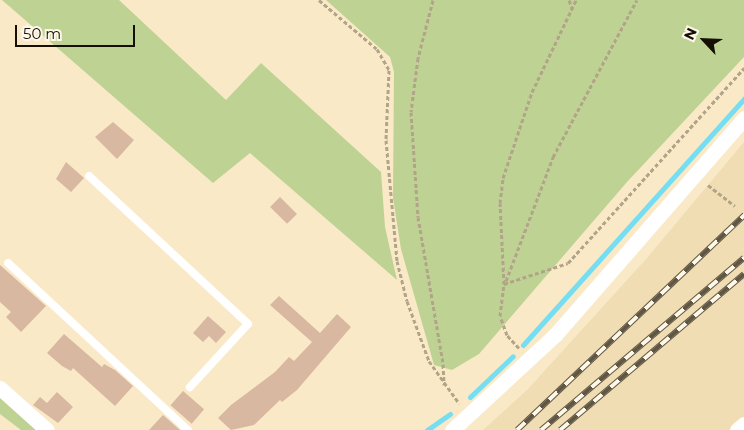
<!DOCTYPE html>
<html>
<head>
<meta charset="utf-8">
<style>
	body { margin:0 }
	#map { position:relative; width:744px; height:430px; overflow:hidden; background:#f9e9c6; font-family:Montserrat,sans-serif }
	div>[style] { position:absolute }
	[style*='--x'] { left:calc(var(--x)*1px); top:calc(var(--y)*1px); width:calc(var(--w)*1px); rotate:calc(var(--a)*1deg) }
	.built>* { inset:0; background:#f1ddb3 }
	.green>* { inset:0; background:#bed393 }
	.stream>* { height:5px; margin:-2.5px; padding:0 2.5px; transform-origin:2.5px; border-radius:2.5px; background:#75def2 }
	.building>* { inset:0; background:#d8b8a1; transform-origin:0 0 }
	.path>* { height:3px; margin-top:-1.5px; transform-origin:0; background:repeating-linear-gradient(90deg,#b1a488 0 4px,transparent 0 6.5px) }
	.lane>* { height:8px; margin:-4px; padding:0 4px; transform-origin:4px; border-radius:4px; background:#fff }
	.street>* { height:15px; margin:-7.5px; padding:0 7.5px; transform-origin:7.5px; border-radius:7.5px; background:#fff }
	.rail>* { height:5.5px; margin-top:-2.75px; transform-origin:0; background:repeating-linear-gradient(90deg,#fef8ea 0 11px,#5f5643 0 22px); box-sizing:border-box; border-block:1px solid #5f5643 }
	span { translate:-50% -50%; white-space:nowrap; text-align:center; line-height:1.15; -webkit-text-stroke:4px #fef8ea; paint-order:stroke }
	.north { position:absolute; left:679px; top:15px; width:50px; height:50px; -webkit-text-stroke:4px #fef8ea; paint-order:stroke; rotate:295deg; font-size:14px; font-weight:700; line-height:20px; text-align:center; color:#150f04 }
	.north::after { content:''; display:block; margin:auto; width:18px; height:22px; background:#150f04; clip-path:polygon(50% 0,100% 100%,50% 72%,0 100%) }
	.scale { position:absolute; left:15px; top:25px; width:120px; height:22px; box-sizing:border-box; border:2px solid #150f04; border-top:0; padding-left:6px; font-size:15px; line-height:18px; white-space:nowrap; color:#150f04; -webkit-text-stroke:4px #fef8ea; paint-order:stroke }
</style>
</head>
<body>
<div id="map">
	<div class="built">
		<div style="clip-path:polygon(744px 142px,744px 430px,483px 430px,528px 389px,647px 258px)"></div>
	</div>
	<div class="green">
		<div style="clip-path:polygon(2px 0,119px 0,226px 100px,261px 63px,381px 172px,385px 227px,397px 280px,250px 153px,213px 183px)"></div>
		<div style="clip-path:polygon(326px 0,744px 0,744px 57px,627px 182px,479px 354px,452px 370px,434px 365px,401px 249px,393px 198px,394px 72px,390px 57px)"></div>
		<div style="clip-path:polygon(0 393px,41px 430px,21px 430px,0 414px)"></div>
	</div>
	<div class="stream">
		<div style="--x:523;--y:345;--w:331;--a:-48.1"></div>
		<div style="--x:470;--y:397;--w:59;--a:-43.6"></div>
		<div style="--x:427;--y:430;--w:28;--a:-35"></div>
	</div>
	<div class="building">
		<div style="clip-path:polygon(113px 122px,134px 140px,117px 159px,95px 137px)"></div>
		<div style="clip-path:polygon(66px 162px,84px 178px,71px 192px,56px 179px)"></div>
		<div style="left:280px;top:197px;width:24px;height:14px;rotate:45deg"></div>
		<div style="clip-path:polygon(0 265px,46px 306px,21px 332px,6px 317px,11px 312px,0 302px)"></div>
		<div style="clip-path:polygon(279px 296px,320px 333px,337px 314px,351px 327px,297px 390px,282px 402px,280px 400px,254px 425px,231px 430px,218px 418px,231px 405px,275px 372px,289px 357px,294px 361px,312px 342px,270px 305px)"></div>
		<div style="clip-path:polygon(208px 316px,226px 332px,216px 343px,209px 336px,203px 342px,193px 333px)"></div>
		<div style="clip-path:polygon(64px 334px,102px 367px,104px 364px,115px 370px,133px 386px,115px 406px,73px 368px,71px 371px,62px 366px,47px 353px)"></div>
		<div style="left:183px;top:391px;width:28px;height:19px;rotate:41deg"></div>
		<div style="clip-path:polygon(57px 392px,73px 407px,58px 423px,33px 405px,40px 397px,47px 403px)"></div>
		<div style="clip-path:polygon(163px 415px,180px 430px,149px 430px)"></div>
	</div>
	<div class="path">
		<div style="--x:319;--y:0;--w:76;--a:40.2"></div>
		<div style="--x:377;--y:49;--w:24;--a:60"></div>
		<div style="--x:389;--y:70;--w:70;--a:92.5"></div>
		<div style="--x:386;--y:140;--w:121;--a:84.8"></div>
		<div style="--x:397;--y:261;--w:41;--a:76"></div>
		<div style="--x:407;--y:301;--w:64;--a:69.9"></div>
		<div style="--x:429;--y:361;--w:52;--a:54.5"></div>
		<div style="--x:433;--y:0;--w:60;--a:104.5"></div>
		<div style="--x:418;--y:58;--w:54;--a:97.4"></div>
		<div style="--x:411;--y:112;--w:105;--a:86.2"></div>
		<div style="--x:418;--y:217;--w:149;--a:80.3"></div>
		<div style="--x:443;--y:364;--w:21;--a:87"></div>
		<div style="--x:569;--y:0;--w:9;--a:69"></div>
		<div style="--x:708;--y:185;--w:34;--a:38"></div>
		<div style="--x:506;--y:281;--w:133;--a:-69.2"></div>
		<div style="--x:553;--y:157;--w:178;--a:-61.9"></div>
		<div style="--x:504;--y:284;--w:67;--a:-18.2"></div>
		<div style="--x:568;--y:263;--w:263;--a:-47.9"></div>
		<div style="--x:519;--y:348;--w:18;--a:-133"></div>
		<div style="--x:507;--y:335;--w:20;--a:-110"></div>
		<div style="--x:500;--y:316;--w:32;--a:-83"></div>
		<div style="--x:504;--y:284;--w:81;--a:-92.8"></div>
		<div style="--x:500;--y:203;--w:25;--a:-83"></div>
		<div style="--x:503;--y:178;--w:91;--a:-71.4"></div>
		<div style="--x:532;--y:92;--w:102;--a:-64.4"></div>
	</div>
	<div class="lane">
		<div style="--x:89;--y:176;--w:217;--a:42.9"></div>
		<div style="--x:248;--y:324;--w:86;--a:132.6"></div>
		<div style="--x:8;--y:263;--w:246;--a:42.9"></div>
	</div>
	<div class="street">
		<div style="--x:0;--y:388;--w:63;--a:41.8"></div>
		<div style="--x:452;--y:430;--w:140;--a:-42.7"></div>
		<div style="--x:555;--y:335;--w:288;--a:-48.9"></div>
		<div style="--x:737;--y:430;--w:9;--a:-41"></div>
	</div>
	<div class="rail">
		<div style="--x:517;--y:430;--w:313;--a:-43.4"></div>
		<div style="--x:541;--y:430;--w:266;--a:-40.3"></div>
		<div style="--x:560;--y:430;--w:241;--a:-40.3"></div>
	</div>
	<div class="north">N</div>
	<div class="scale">50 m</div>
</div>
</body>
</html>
